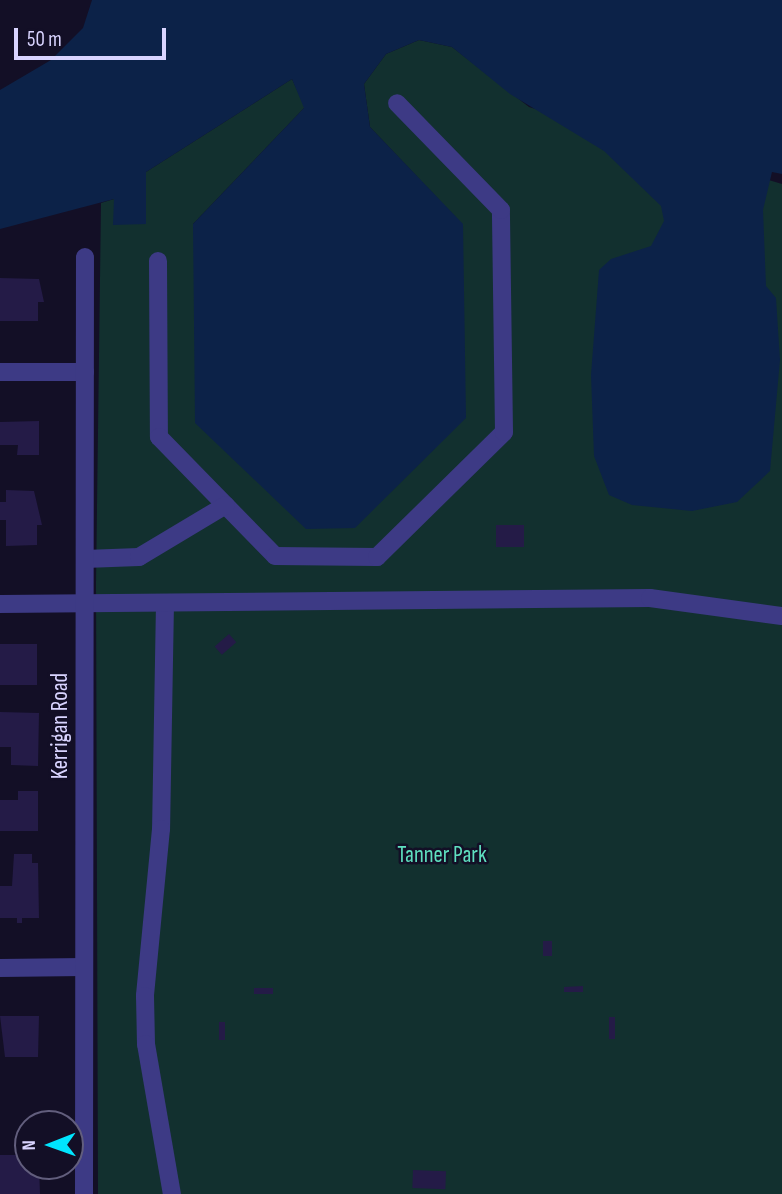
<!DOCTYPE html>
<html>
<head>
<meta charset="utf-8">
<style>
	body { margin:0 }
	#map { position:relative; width:782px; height:1194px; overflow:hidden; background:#130f26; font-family:"Sofia Sans Condensed",sans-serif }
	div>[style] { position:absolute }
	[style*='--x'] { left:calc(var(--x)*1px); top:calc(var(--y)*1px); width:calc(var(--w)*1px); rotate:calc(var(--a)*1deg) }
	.green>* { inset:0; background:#12302f }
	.water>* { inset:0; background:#0c2248 }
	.building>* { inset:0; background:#241b47; transform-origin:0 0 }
	.minor>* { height:18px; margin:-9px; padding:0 9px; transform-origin:9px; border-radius:9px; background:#3d3a85 }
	span { translate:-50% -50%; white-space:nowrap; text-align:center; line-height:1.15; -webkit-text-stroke:5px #130f26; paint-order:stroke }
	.street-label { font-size:23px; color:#d9d4ff }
	.park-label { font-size:23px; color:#5fe0c0 }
	.north { position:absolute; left:14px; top:1110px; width:70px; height:70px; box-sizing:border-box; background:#130f26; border:2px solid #625e7d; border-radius:50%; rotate:269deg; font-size:19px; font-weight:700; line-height:28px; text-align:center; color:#d9d4ff }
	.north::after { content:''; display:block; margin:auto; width:24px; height:32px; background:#00e5ff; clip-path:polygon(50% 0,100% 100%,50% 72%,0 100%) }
	.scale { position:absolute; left:14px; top:28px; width:152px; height:32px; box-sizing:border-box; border:4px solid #d9d4ff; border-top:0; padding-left:9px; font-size:21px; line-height:24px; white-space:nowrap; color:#d9d4ff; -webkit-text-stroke:5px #130f26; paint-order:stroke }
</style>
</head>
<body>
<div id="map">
	<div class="green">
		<div style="clip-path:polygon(419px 40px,452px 47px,529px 107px,782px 184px,782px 1194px,98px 1194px,96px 583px,101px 203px,114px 199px,146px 172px,292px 79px,305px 107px,193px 224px,463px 225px,370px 127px,364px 84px,386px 54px)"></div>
	</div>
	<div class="water">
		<div style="clip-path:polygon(92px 0,782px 0,782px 174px,772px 172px,763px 210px,766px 286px,776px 298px,780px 360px,770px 471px,737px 502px,692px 511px,632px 505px,609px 495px,594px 456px,591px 375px,599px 270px,611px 259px,651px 246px,664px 221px,661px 206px,604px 151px,510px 94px,452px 47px,419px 40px,386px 54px,364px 84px,370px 127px,463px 224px,466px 418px,355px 528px,306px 529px,195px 423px,193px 224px,304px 108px,292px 79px,146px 172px,146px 224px,113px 225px,114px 199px,0 229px,0 90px,51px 60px,83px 28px)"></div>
	</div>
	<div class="building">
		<div style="clip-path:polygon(0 278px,39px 279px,44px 302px,38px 302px,38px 321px,0 321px)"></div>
		<div style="clip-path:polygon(39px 421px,39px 455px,17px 455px,18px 445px,0 445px,0 422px)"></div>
		<div style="clip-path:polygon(6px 490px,34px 491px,42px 525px,37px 525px,37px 545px,6px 546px,6px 520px,0 520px,0 502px,6px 502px)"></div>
		<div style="left:524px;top:525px;width:22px;height:28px;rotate:90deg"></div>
		<div style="left:229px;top:634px;width:11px;height:19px;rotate:49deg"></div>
		<div style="left:37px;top:644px;width:41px;height:37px;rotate:90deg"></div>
		<div style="clip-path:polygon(0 712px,39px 713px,38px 766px,11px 765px,11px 747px,0 747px)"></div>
		<div style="clip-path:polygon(18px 791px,38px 791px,38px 831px,0 831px,0 800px,18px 800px)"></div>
		<div style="clip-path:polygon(14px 854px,32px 854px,32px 863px,38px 863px,39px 918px,22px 918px,22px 923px,17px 923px,17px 918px,0 918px,0 886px,12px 886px)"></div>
		<div style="left:543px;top:941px;width:9px;height:15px"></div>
		<div style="clip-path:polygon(583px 986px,583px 992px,564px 992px,564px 987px)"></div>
		<div style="left:273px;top:988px;width:6px;height:19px;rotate:90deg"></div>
		<div style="clip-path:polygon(0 1016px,39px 1016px,38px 1057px,5px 1057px)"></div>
		<div style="left:609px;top:1017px;width:6px;height:22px"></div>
		<div style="left:219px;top:1022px;width:6px;height:18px"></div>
		<div style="clip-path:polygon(0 1155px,28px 1155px,28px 1166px,39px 1166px,40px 1194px,0 1194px)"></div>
		<div style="left:413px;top:1170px;width:33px;height:18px;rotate:2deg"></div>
	</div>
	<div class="minor">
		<div style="--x:158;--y:261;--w:176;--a:89.7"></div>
		<div style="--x:159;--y:437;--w:166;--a:45.7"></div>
		<div style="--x:275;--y:556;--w:102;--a:0.6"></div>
		<div style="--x:377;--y:557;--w:178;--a:-44.5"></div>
		<div style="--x:504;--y:432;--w:222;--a:-90.8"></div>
		<div style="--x:501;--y:210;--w:149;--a:-134.2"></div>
		<div style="--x:0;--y:372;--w:85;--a:0"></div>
		<div style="--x:85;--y:559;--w:54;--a:-2.1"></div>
		<div style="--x:139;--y:557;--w:101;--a:-30.9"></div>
		<div style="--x:165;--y:603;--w:226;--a:91"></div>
		<div style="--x:161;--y:829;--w:168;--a:95.5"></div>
		<div style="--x:145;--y:996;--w:48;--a:88.8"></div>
		<div style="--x:146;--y:1044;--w:152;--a:80.2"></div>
		<div style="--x:0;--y:604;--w:650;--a:-0.53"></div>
		<div style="--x:650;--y:598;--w:133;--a:7.8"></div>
		<div style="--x:0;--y:968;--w:84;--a:-0.7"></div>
		<div style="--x:84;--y:1194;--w:937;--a:-89.94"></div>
	</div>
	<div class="street-label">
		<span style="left:60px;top:726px;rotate:-90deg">Kerrigan Road</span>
	</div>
	<div class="park-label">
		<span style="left:442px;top:855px">Tanner Park</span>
	</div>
	<div class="north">N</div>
	<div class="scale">50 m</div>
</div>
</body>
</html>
